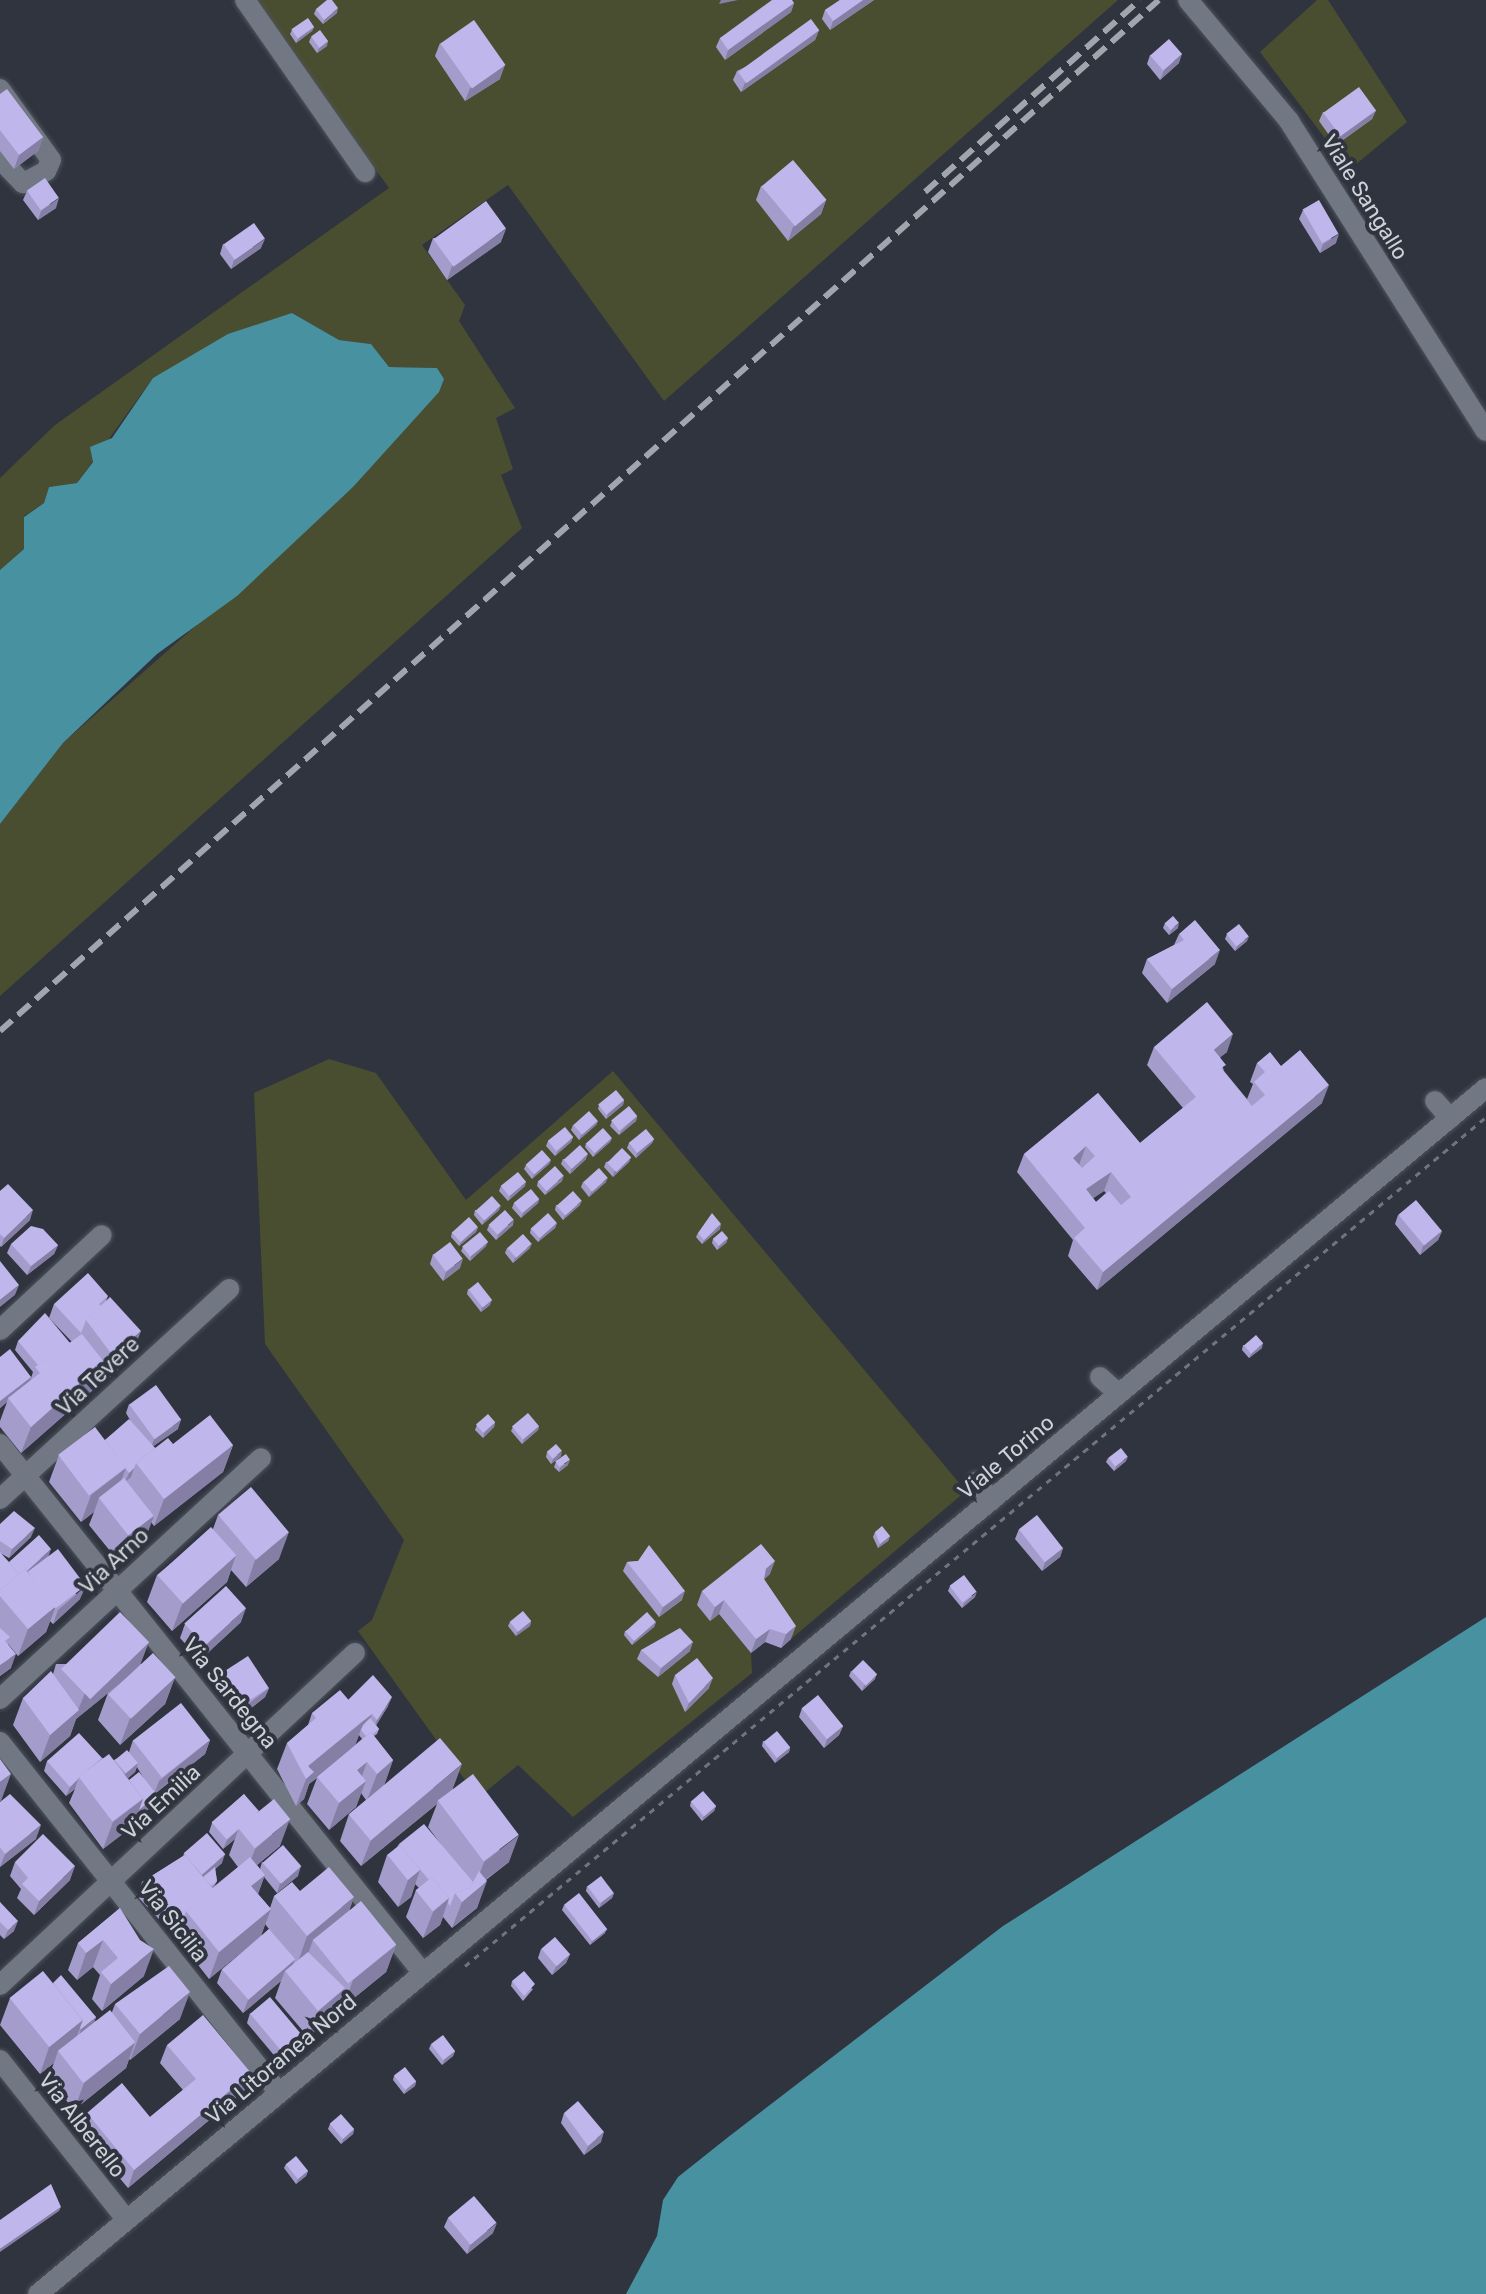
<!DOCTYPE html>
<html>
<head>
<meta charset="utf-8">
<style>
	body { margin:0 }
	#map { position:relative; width:1486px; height:2294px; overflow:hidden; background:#2f343f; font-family:Rubik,sans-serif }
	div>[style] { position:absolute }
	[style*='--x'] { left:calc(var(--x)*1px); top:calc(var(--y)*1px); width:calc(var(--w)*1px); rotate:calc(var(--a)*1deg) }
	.green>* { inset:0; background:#4a4e30 }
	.water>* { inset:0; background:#4891a0 }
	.path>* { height:3px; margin-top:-1.5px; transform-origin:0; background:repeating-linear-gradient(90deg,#70747d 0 6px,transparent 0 12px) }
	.roads { filter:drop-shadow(0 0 2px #4e525b) drop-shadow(0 0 2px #4e525b) }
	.minor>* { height:20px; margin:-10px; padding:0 10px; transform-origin:10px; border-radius:10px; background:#717884 }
	.rail>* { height:6px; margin-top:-3px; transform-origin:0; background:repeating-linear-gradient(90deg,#a1a5ad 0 16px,transparent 0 24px) }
	.wall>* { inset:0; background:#a49dcb }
	.shaded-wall>* { inset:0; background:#867fa5 }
	.building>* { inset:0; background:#bfb6ec; transform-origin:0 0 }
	span { translate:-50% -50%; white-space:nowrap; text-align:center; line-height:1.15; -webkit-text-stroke:8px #2f343f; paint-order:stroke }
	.street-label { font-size:22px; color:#ced1d8 }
</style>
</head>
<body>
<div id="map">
	<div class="green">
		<div style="clip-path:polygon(252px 0,1118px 0,664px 401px,508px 185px,422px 245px,465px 305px,459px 321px,515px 408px,496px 418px,513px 469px,501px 475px,522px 528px,0 996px,0 824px,63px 743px,353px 487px,443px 379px,436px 368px,389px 367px,371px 344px,339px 340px,292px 313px,153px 378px,77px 483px,49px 487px,44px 503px,24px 516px,24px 549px,0 570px,0 478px,55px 425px,389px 188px)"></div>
		<div style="clip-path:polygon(1317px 0,1328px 0,1407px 122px,1349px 170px,1260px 52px)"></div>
		<div style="clip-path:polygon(329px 1059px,376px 1073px,466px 1200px,613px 1071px,966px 1491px,791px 1639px,759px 1593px,756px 1558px,710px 1620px,719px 1614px,751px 1653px,752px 1673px,573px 1817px,518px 1765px,478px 1798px,358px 1631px,372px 1620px,404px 1540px,265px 1344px,254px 1093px)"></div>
	</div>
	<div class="water">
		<div style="clip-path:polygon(292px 313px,339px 340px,371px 344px,389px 367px,437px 368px,444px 379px,439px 392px,353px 487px,237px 596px,157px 654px,63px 743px,0 824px,0 570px,24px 549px,24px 517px,44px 503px,49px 487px,77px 483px,93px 462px,90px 447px,112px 438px,153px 378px,228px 334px)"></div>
		<div style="clip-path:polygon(1486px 1617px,1486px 2294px,626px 2294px,657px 2236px,663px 2200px,678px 2177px,727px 2138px,1003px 1926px)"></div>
	</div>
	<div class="path">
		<div style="--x:465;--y:1966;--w:1328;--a:-39.74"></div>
	</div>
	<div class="roads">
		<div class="minor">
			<div style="--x:245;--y:0;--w:210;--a:55.1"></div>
			<div style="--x:1188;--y:0;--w:158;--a:50.1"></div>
			<div style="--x:1289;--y:121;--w:367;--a:57.6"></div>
			<div style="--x:0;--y:89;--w:87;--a:54.3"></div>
			<div style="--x:51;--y:160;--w:12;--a:114"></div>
			<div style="--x:46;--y:171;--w:26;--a:152"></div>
			<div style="--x:23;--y:183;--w:33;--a:-134"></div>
			<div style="--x:1435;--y:1101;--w:23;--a:49"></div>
			<div style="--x:0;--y:1330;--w:139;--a:-43"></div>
			<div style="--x:1100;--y:1377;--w:25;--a:42"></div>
			<div style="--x:0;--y:1444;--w:676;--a:51.37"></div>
			<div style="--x:976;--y:1482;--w:24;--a:48"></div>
			<div style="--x:0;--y:1499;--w:311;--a:-42.5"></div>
			<div style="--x:0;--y:1699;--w:355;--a:-42.7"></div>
			<div style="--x:0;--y:1742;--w:446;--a:51.5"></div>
			<div style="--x:0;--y:1985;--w:486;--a:-43.1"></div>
			<div style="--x:0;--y:2060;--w:203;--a:51.6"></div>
			<div style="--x:38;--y:2294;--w:1884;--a:-39.79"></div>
		</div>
	</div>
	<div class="rail">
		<div style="--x:925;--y:192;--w:288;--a:-41.8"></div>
		<div style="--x:0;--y:1031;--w:1551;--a:-41.66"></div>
	</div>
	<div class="wall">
		<div style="clip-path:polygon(840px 0,874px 0,830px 30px,822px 19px,825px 10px)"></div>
		<div style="clip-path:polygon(794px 3px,791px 12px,725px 60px,716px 47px,720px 38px)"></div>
		<div style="clip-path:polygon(316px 9px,337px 13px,323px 24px,314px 14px)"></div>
		<div style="clip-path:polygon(314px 27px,312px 31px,296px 43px,290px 34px,292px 30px)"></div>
		<div style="clip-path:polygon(819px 30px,815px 40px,741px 92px,733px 80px,737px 71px)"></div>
		<div style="clip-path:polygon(311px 37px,327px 46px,317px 53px,309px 42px)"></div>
		<div style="clip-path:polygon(440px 43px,500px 79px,465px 101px,435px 56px)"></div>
		<div style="clip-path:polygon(1150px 55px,1179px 63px,1160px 80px,1147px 64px)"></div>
		<div style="clip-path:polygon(0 94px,43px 137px,38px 151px,14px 169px,0 151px)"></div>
		<div style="clip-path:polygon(1376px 110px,1372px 119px,1336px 145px,1319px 121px,1323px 112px)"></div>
		<div style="clip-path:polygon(761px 186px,826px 200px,821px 214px,788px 241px,756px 200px)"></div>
		<div style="clip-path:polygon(27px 191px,56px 208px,38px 220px,23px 200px)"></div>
		<div style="clip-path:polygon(1303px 210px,1336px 243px,1320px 253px,1299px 219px)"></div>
		<div style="clip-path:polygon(433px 238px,501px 242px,447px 280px,428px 252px)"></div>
		<div style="clip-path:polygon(223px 244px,261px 248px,231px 269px,220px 254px)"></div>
		<div style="clip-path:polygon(1165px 923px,1178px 928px,1169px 935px,1163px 928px)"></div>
		<div style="clip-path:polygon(1179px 934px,1215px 964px,1167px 1003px,1142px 973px,1147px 959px,1174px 945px)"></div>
		<div style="clip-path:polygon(1227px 934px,1247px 941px,1235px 951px,1225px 939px)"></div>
		<div style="clip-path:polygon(evenodd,1154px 1047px,1227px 1052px,1220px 1057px,1224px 1071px,1247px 1099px,1253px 1084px,1250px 1082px,1257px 1063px,1281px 1066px,1322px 1103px,1097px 1290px,1068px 1256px,1073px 1240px,1017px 1172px,1024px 1154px,1098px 1093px,1140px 1143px,1183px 1108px,1147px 1065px,1154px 1047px,1104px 1191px,1106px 1193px,1096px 1202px,1093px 1198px,1104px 1191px)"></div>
		<div style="clip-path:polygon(624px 1100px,623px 1105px,606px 1119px,598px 1109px,599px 1105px)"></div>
		<div style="clip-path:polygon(637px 1116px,636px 1121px,619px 1135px,610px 1126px,612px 1121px)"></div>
		<div style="clip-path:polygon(598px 1121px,596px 1125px,579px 1140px,571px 1130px,573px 1125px)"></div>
		<div style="clip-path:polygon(573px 1137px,571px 1142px,555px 1156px,546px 1146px,548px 1141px)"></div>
		<div style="clip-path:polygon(612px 1138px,610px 1142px,593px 1157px,585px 1147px,586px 1143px)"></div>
		<div style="clip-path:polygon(654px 1139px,652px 1143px,636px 1158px,627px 1148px,629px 1143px)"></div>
		<div style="clip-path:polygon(631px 1157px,629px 1162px,613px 1177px,604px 1167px,606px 1162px)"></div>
		<div style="clip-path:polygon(563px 1159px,586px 1159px,570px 1174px,561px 1164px)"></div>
		<div style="clip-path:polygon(551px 1160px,549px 1164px,532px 1179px,524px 1169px,526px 1165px)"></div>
		<div style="clip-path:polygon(538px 1181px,562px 1181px,545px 1195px,537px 1186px)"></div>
		<div style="clip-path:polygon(583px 1182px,606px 1182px,589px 1197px,581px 1187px)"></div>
		<div style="clip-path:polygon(501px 1186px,525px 1186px,508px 1201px,499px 1191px)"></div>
		<div style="clip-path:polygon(0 1191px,30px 1220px,1px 1247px,0 1246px)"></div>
		<div style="clip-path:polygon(539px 1199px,538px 1203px,521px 1218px,512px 1208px,514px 1203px)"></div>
		<div style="clip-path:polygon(556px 1205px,580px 1205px,563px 1220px,555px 1210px)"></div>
		<div style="clip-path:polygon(475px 1210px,499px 1210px,482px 1225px,474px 1215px)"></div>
		<div style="clip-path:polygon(1398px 1215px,1442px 1231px,1438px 1240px,1420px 1255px,1395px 1224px)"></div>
		<div style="clip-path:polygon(557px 1223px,555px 1228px,538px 1242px,530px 1233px,531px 1228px)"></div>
		<div style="clip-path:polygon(489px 1225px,513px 1225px,496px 1240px,487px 1230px)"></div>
		<div style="clip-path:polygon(478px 1227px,476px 1232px,459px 1246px,451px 1237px,452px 1232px)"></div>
		<div style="clip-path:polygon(720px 1229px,702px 1244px,696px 1237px,698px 1233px)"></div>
		<div style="clip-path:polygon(728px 1238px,726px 1243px,717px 1250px,712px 1243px,713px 1239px)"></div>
		<div style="clip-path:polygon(11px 1244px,58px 1245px,54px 1254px,27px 1275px,7px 1253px)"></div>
		<div style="clip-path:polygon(486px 1246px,470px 1261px,461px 1251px,463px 1247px)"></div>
		<div style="clip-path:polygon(507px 1248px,530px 1248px,513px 1263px,505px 1253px)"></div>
		<div style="clip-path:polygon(433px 1254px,460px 1268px,443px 1281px,430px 1264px)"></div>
		<div style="clip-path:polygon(468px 1289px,490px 1305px,481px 1312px,467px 1294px)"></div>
		<div style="clip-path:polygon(108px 1296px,106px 1301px,131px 1357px,104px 1383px,99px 1377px,94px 1389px,21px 1453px,0 1427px,0 1421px,7px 1402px,0 1408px,0 1357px,31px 1377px,30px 1381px,33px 1372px,15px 1350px,18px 1341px,70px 1343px,72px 1342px,49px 1318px,54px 1304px)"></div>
		<div style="clip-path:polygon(1243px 1345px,1262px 1348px,1249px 1358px,1242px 1350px)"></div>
		<div style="clip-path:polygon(129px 1404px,178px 1429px,153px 1446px,155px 1448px,173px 1444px,233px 1445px,223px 1472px,154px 1526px,151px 1522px,144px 1542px,119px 1562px,89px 1525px,94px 1512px,81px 1522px,49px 1482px,59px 1455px,105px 1440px,130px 1420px,126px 1413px)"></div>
		<div style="clip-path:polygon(495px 1422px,494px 1427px,483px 1438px,475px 1430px,477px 1425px)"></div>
		<div style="clip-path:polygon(539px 1426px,538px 1430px,522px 1444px,511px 1431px,513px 1427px)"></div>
		<div style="clip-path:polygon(547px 1452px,561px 1456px,551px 1464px,546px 1457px)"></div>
		<div style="clip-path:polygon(1108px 1458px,1126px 1461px,1114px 1471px,1106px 1462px)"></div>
		<div style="clip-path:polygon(556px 1462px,568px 1465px,559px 1472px,554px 1467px)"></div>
		<div style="clip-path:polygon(218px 1515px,279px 1559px,246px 1587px,231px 1570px,227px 1582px,172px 1631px,147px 1602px,157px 1575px,213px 1529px)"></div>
		<div style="clip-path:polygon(0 1524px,31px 1537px,9px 1558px,0 1553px,9px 1562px,48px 1558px,80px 1599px,53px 1624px,50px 1621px,46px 1632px,18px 1656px,8px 1644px,11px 1668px,0 1676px)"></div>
		<div style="clip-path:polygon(1019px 1529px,1063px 1548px,1060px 1557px,1042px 1571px,1015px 1539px)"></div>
		<div style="clip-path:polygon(875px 1532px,890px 1536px,888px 1541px,878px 1548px,873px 1537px)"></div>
		<div style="clip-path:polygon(638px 1561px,682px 1600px,659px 1617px,623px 1571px,627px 1562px)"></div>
		<div style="clip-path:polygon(770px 1574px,764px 1579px,791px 1639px,781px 1648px,765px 1642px,751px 1653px,719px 1614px,710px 1621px,697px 1605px,702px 1591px)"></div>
		<div style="clip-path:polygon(950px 1586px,975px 1597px,962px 1608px,948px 1591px)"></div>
		<div style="clip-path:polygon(531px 1621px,530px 1626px,516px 1636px,508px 1626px,510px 1622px)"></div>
		<div style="clip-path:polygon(241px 1622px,200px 1660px,180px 1638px,185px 1624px)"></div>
		<div style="clip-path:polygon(656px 1622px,654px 1627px,632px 1645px,624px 1635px,625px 1631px)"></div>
		<div style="clip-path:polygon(641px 1650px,690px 1651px,658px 1677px,637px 1659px)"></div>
		<div style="clip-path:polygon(56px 1664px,141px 1664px,175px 1677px,165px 1704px,120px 1745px,98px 1720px,108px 1693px,76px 1719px,70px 1736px,40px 1762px,13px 1725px,23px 1698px,53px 1674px)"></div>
		<div style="clip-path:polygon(851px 1671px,875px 1679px,862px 1691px,849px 1676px)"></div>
		<div style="clip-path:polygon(675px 1675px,709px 1688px,685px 1712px,672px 1684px)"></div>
		<div style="clip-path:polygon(220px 1678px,269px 1688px,265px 1697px,240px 1717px,216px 1688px)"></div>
		<div style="clip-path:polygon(evenodd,348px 1700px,388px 1706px,376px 1725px,379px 1729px,377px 1734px,374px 1736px,393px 1760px,384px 1785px,453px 1789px,509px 1862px,486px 1880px,477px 1908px,452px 1928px,443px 1917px,440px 1925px,423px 1938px,406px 1917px,416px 1890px,419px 1888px,415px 1884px,411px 1897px,398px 1907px,378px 1882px,387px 1855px,397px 1847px,399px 1844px,442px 1846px,428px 1827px,437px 1804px,361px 1866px,340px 1841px,349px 1814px,366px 1800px,361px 1793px,356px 1807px,329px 1830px,307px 1804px,317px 1778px,309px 1784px,304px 1799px,296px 1806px,277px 1769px,287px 1743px,308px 1725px,312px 1713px,348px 1700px,359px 1735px,362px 1739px,355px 1745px,359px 1735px)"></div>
		<div style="clip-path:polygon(802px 1708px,843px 1726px,839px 1735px,824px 1748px,799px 1717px)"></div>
		<div style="clip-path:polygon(evenodd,133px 1740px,210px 1740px,205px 1754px,156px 1793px,154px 1805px,136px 1819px,133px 1826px,103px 1849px,69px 1803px,75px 1789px,66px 1796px,44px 1771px,47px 1761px,102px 1758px,114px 1760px,129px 1752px,133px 1740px,137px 1767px,145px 1781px,129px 1780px,128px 1778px,135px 1772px,137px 1767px)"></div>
		<div style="clip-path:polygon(763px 1741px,790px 1747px,789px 1752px,775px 1763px,762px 1746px)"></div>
		<div style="clip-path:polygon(evenodd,244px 1794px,280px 1846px,257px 1865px,260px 1869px,262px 1862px,298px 1876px,277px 1893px,264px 1877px,258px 1894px,270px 1908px,274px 1896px,300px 1891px,350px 1910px,396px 1945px,386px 1972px,343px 2007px,340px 2003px,336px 2015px,308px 2037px,275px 1998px,281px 1981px,243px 2013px,217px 1983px,222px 1969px,256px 1940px,209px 1979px,177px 1938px,137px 1896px,142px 1882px,183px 1856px,184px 1854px,222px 1863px,215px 1869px,217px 1881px,215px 1885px,212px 1888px,238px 1867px,229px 1855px,235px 1839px,223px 1849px,209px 1832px,212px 1823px,244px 1794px,265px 1924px,269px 1929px,261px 1936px,265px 1924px)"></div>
		<div style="clip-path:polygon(691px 1801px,716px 1806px,714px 1811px,702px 1821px,690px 1806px)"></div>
		<div style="clip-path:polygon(0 1802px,36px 1839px,0 1867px)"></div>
		<div style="clip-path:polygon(15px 1862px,70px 1880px,34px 1915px,17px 1898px,21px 1889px,10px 1876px)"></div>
		<div style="clip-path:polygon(587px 1886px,614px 1893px,612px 1898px,599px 1908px,586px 1891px)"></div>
		<div style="clip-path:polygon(0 1902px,14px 1931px,4px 1939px,0 1935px)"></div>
		<div style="clip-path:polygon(564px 1905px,605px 1933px,590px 1945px,562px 1910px)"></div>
		<div style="clip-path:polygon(120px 1908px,144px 1976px,102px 2011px,92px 1999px,100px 1975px,93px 1967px,77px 1980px,68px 1970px,78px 1943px)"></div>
		<div style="clip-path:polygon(541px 1949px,570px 1954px,566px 1963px,552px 1975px,538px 1958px)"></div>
		<div style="clip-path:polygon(512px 1981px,533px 1989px,523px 2001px,511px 1986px)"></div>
		<div style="clip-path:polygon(53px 1983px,96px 2017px,94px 2022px,112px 2012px,115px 2004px,180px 2019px,130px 2060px,129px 2059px,126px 2068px,74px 2110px,48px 2078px,54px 2063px,40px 2074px,0 2025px,10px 1998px)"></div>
		<div style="clip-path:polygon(250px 2013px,298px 2043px,278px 2060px,247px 2023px)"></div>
		<div style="clip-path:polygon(431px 2044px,455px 2051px,453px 2056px,442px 2065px,429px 2049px)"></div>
		<div style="clip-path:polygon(167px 2045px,251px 2073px,244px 2091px,128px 2188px,80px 2131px,87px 2113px,150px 2117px,183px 2090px,160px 2063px)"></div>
		<div style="clip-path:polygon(394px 2076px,416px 2081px,415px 2086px,404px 2094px,393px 2080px)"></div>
		<div style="clip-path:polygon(564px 2113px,601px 2142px,584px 2155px,561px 2123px)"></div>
		<div style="clip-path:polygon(330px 2124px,354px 2129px,353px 2134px,341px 2144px,328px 2129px)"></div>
		<div style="clip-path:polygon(286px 2164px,308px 2171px,306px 2176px,296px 2184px,284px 2168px)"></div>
		<div style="clip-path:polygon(448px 2218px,493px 2233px,467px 2254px,444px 2227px)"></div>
	</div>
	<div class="shaded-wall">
		<div style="clip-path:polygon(721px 0,738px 0,719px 4px)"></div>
		<div style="clip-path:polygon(863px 0,874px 0,830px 30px,833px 21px)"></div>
		<div style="clip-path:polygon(794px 3px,791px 12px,725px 60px,728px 50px)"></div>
		<div style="clip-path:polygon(338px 8px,337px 13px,323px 24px,324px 20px)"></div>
		<div style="clip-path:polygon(314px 27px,312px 31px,296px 43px,298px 39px)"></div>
		<div style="clip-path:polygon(819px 30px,815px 40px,741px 92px,745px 83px)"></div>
		<div style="clip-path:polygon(328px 41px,327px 46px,317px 53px,319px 48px)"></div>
		<div style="clip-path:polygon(1182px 54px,1179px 63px,1160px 80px,1164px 70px)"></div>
		<div style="clip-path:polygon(505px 65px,500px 79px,465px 101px,470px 88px)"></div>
		<div style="clip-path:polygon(1376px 110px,1372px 119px,1336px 145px,1339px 136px)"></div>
		<div style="clip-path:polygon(43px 137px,38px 151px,14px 169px,19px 155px)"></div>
		<div style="clip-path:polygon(59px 198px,56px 208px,38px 220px,41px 211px)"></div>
		<div style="clip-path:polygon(826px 200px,821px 214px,788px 241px,793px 227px)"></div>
		<div style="clip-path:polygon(506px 229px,501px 242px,447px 280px,452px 266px)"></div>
		<div style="clip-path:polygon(1339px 234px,1336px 243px,1320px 253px,1323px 244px)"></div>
		<div style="clip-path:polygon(265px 239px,261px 248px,231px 269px,234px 260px)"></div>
		<div style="clip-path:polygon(1179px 923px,1178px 928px,1169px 935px,1171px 930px)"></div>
		<div style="clip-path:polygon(1249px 937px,1247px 941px,1235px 951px,1237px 946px)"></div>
		<div style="clip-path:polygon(1220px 950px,1215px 964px,1167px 1003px,1172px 989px)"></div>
		<div style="clip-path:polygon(1233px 1034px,1227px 1052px,1207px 1068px,1214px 1050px)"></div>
		<div style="clip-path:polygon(1329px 1085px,1322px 1103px,1097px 1290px,1103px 1272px)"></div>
		<div style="clip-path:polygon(624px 1100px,623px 1105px,606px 1119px,608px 1114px)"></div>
		<div style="clip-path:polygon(637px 1116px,636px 1121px,619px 1135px,621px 1131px)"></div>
		<div style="clip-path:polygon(598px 1121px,596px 1125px,579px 1140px,581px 1135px)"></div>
		<div style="clip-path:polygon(573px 1137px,571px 1142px,555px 1156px,557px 1152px)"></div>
		<div style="clip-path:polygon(612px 1138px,610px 1142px,593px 1157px,595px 1153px)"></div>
		<div style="clip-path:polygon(654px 1139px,652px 1143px,636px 1158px,637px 1153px)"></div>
		<div style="clip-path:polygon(1086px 1146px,1079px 1165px,1073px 1158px)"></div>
		<div style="clip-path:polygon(588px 1154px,586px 1159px,570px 1174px,571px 1169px)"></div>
		<div style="clip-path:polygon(631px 1157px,629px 1162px,613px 1177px,614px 1172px)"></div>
		<div style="clip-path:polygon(551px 1160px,549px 1164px,532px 1179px,534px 1174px)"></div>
		<div style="clip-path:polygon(1111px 1172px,1104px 1191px,1079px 1208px,1086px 1189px)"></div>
		<div style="clip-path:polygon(564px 1176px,562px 1181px,545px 1195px,547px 1191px)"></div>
		<div style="clip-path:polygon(608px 1178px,606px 1182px,589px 1197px,591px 1192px)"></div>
		<div style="clip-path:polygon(526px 1182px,525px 1186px,508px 1201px,510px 1196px)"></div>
		<div style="clip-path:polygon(539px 1199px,538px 1203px,521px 1218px,523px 1213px)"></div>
		<div style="clip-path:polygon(582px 1201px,580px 1205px,563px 1220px,565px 1215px)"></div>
		<div style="clip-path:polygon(501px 1206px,499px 1210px,482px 1225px,484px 1220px)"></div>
		<div style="clip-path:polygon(33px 1210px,30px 1220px,1px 1247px,4px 1238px)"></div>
		<div style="clip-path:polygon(514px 1220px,513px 1225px,496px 1240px,498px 1235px)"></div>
		<div style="clip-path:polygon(557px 1223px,555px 1228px,538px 1242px,540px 1238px)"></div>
		<div style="clip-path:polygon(721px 1224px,720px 1229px,702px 1244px,704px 1240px)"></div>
		<div style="clip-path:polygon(478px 1227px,476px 1232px,459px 1246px,461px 1242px)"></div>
		<div style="clip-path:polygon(1442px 1231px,1438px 1240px,1420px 1255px,1423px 1246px)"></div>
		<div style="clip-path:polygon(728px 1238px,726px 1243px,717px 1250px,719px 1246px)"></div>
		<div style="clip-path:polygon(488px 1242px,486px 1246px,470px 1261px,471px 1256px)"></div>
		<div style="clip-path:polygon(532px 1244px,530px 1248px,513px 1263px,515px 1258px)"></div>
		<div style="clip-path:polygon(58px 1245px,54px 1254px,27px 1275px,31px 1266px)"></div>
		<div style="clip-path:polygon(463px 1259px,460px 1268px,443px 1281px,446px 1272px)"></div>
		<div style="clip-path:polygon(19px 1285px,15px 1295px,0 1307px,0 1300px)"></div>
		<div style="clip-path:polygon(492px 1300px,490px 1305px,481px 1312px,482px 1307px)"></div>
		<div style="clip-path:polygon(141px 1331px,131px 1357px,104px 1383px,113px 1356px)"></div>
		<div style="clip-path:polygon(1263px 1343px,1262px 1348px,1249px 1358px,1251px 1354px)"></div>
		<div style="clip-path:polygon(104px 1362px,94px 1389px,21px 1453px,31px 1427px)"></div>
		<div style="clip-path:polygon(31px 1377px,28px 1386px,8px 1398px,7px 1402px,0 1408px,0 1401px)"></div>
		<div style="clip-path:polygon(181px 1420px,178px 1429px,151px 1448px,154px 1439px)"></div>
		<div style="clip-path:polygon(495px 1422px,494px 1427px,483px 1438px,484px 1433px)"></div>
		<div style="clip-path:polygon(539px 1426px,538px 1430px,522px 1444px,524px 1439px)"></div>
		<div style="clip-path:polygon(233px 1445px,223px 1472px,154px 1526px,164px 1499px)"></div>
		<div style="clip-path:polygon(562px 1451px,561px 1456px,551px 1464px,553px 1459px)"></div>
		<div style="clip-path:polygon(1128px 1457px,1126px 1461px,1114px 1471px,1116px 1466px)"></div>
		<div style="clip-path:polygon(570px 1460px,568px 1465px,559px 1472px,560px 1468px)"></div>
		<div style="clip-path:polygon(126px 1468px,116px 1494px,99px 1498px,94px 1512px,81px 1522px,91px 1495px)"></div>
		<div style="clip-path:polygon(134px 1468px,131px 1477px,125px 1482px,129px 1473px)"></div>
		<div style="clip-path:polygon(154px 1516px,144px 1542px,119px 1562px,128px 1535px)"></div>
		<div style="clip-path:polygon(35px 1528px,31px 1537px,9px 1558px,12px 1549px)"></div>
		<div style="clip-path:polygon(289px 1532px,279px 1559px,246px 1587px,255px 1560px)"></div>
		<div style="clip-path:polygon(890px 1536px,888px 1541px,878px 1548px,880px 1544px)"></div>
		<div style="clip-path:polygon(1063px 1548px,1060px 1557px,1042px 1571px,1045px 1562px)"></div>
		<div style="clip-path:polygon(51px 1549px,48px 1558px,18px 1585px,21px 1576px)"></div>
		<div style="clip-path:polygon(236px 1555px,227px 1582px,172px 1631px,182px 1604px)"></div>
		<div style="clip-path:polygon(775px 1561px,770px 1574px,761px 1582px,766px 1569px)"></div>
		<div style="clip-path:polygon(86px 1586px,80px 1599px,53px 1624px,58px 1610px)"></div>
		<div style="clip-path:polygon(685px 1591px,682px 1600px,659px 1617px,663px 1607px)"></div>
		<div style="clip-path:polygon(977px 1592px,975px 1597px,962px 1608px,964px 1603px)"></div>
		<div style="clip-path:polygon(724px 1600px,719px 1614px,710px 1621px,715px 1607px)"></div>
		<div style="clip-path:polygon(56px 1606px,46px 1632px,18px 1656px,28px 1629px)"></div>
		<div style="clip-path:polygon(246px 1608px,241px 1622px,200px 1660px,205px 1646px)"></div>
		<div style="clip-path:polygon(531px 1621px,530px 1626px,516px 1636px,517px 1632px)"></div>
		<div style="clip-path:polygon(656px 1622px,654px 1627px,632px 1645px,634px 1641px)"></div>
		<div style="clip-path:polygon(796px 1626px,791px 1639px,781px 1648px,786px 1634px)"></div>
		<div style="clip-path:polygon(770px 1629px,765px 1642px,751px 1653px,756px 1639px)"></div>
		<div style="clip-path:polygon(149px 1642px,139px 1668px,76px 1719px,70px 1736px,40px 1762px,50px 1735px,78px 1710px,85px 1693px)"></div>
		<div style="clip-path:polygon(693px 1642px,690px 1651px,658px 1677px,661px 1668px)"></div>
		<div style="clip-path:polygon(16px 1654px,11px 1668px,0 1676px,0 1665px)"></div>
		<div style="clip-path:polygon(877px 1674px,875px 1679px,862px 1691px,864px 1686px)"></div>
		<div style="clip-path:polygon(175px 1677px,165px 1704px,120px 1745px,130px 1718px)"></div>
		<div style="clip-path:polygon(713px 1678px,709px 1688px,685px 1712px,689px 1703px)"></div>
		<div style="clip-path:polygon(269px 1688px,265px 1697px,240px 1717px,243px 1708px)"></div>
		<div style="clip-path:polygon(392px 1697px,388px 1706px,374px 1729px,377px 1720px)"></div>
		<div style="clip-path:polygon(372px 1714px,368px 1723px,361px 1729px,355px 1746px,309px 1784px,304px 1799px,296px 1806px,306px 1779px,308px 1766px)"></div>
		<div style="clip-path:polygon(843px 1726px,839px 1735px,824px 1748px,827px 1739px)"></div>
		<div style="clip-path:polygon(210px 1740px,205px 1754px,154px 1794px,159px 1781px)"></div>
		<div style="clip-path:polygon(790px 1747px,789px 1752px,775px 1763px,777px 1758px)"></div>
		<div style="clip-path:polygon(393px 1760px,384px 1786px,367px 1800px,377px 1774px)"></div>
		<div style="clip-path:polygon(367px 1762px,358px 1787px,366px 1781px,356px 1807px,329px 1830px,339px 1803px,357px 1770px)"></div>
		<div style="clip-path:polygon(138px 1763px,135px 1772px,116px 1789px,119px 1779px)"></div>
		<div style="clip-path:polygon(462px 1764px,452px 1791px,438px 1800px,437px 1804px,361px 1866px,371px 1840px)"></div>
		<div style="clip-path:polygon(11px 1774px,1px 1801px,0 1801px,0 1782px)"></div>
		<div style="clip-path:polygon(78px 1779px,75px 1789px,66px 1796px,70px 1787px)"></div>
		<div style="clip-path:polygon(157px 1795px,154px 1805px,136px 1819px,133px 1826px,103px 1849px,113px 1822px,143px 1799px)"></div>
		<div style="clip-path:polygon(716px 1806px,714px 1811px,702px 1821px,704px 1816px)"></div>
		<div style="clip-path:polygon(290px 1819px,280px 1846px,245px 1875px,255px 1849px)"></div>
		<div style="clip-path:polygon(41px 1825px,36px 1839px,0 1867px,5px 1854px)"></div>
		<div style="clip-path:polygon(238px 1830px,235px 1839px,223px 1849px,227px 1840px)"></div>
		<div style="clip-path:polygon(519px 1835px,509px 1862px,474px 1888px,484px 1862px)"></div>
		<div style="clip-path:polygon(225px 1854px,222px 1863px,202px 1881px,202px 1875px)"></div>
		<div style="clip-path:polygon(75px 1866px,70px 1880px,34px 1915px,39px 1901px)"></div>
		<div style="clip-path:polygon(301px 1866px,298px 1876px,277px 1893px,280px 1883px)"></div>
		<div style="clip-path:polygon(420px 1870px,411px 1897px,398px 1907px,408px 1880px)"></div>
		<div style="clip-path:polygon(265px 1875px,255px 1901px,251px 1886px)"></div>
		<div style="clip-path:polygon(487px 1881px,477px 1908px,452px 1928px,462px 1902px)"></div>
		<div style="clip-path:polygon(614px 1893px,612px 1898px,599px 1908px,601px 1903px)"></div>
		<div style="clip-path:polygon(354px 1897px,345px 1924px,313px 1940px,308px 1954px,298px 1962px,307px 1936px)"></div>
		<div style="clip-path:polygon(449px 1898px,440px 1925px,423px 1938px,433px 1912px)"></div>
		<div style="clip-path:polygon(271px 1909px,261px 1936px,209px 1979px,219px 1952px)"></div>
		<div style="clip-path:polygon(18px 1921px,14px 1931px,4px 1939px,8px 1930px)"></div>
		<div style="clip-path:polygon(607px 1929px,605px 1933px,590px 1945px,592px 1941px)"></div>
		<div style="clip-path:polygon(103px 1940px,93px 1967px,77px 1980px,86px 1953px)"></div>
		<div style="clip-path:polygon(396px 1945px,386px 1972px,343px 2007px,353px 1980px)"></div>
		<div style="clip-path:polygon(154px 1949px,144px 1976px,102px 2011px,111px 1984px)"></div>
		<div style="clip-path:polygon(570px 1954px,566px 1963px,552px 1975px,556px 1966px)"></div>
		<div style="clip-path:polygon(295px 1959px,290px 1973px,285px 1971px,281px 1981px,243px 2013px,248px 2000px)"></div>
		<div style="clip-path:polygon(345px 1988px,336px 2015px,308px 2037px,318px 2011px)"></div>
		<div style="clip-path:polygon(190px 1992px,180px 2019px,130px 2060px,140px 2034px)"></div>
		<div style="clip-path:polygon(96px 2017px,93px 2026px,78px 2038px,81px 2029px)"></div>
		<div style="clip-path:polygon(83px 2020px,73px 2047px,58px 2051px,54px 2063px,40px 2074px,49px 2047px)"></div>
		<div style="clip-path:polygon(301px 2034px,298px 2043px,278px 2060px,282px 2050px)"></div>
		<div style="clip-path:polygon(135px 2042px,126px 2068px,74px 2110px,84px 2083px)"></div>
		<div style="clip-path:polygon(455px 2051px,453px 2056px,442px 2065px,444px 2060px)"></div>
		<div style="clip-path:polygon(251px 2073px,244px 2091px,128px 2188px,134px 2170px)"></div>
		<div style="clip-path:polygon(416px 2081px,415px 2086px,404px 2094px,406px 2090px)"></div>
		<div style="clip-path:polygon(354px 2129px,353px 2134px,341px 2144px,343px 2139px)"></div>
		<div style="clip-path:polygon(604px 2132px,601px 2142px,584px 2155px,588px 2146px)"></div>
		<div style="clip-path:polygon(308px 2171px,306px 2176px,296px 2184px,298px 2179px)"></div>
		<div style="clip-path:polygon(61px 2207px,59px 2211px,0 2252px,0 2249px)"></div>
		<div style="clip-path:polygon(497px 2223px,493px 2233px,467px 2254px,470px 2245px)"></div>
	</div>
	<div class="building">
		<div style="clip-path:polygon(327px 0,332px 0,338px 8px,324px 20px,316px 9px)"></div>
		<div style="clip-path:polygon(772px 0,792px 0,794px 3px,728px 50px,720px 38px)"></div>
		<div style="clip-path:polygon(840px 0,863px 0,833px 21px,825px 10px)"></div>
		<div style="left:308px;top:18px;width:11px;height:20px;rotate:56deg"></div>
		<div style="left:811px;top:19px;width:14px;height:90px;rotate:54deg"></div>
		<div style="left:474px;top:20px;width:55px;height:41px;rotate:55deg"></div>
		<div style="left:320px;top:30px;width:14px;height:11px;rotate:54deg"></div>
		<div style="left:1169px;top:39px;width:20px;height:25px;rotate:49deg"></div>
		<div style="left:1359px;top:87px;width:29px;height:44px;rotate:54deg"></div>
		<div style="clip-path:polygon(7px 89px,43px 137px,19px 155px,0 130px,0 94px)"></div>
		<div style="left:793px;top:160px;width:52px;height:41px;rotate:50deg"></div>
		<div style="left:45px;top:178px;width:24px;height:22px;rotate:55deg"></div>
		<div style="left:1319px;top:200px;width:39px;height:19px;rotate:60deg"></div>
		<div style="left:486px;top:201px;width:34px;height:65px;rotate:54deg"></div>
		<div style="left:254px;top:223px;width:19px;height:37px;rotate:55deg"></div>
		<div style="left:1173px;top:916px;width:9px;height:11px;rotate:49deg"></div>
		<div style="clip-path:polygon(1195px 920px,1220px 950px,1172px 989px,1147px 959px,1184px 940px,1179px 934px)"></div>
		<div style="left:1239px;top:924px;width:16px;height:16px;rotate:52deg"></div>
		<div style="clip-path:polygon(evenodd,1207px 1002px,1233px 1034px,1214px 1050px,1226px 1065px,1221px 1068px,1252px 1106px,1265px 1095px,1254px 1082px,1265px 1072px,1257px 1063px,1270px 1052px,1281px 1066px,1300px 1050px,1329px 1085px,1103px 1272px,1074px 1238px,1085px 1228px,1024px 1154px,1098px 1093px,1140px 1143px,1196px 1097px,1154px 1047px,1207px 1002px,1086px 1146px,1095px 1156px,1082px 1168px,1073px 1158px,1086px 1146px,1207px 1002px,1111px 1172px,1131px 1197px,1121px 1205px,1109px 1191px,1096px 1202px,1086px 1189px,1111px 1172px)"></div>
		<div style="left:616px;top:1090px;width:13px;height:23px;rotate:51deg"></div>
		<div style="left:629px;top:1106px;width:13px;height:23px;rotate:51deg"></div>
		<div style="left:589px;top:1111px;width:13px;height:21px;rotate:48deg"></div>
		<div style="left:565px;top:1127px;width:13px;height:22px;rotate:51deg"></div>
		<div style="left:603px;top:1128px;width:13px;height:23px;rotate:48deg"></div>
		<div style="left:646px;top:1129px;width:13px;height:22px;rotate:51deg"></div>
		<div style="left:580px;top:1145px;width:12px;height:22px;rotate:48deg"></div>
		<div style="left:622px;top:1148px;width:13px;height:21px;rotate:45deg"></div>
		<div style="left:542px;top:1150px;width:13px;height:22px;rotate:48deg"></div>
		<div style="left:555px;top:1166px;width:13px;height:23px;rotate:48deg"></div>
		<div style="left:599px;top:1168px;width:13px;height:21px;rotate:48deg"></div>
		<div style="left:518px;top:1172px;width:13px;height:22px;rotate:51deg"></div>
		<div style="clip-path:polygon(8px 1184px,33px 1210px,4px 1238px,0 1234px,0 1191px)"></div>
		<div style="left:531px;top:1189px;width:13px;height:22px;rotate:51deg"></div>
		<div style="left:573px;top:1191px;width:13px;height:22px;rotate:48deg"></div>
		<div style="left:492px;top:1196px;width:13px;height:22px;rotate:48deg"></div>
		<div style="left:1416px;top:1200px;width:40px;height:23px;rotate:50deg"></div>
		<div style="left:505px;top:1210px;width:13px;height:22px;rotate:48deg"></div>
		<div style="left:548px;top:1213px;width:13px;height:23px;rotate:48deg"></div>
		<div style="clip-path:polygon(712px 1213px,721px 1224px,704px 1240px,698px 1233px)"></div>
		<div style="left:469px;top:1217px;width:13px;height:23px;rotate:48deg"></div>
		<div style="clip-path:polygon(31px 1226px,43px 1229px,58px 1245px,31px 1266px,11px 1244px)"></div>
		<div style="left:722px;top:1231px;width:9px;height:12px;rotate:49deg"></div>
		<div style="left:480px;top:1232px;width:13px;height:23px;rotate:51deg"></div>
		<div style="left:523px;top:1234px;width:13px;height:21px;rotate:48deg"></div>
		<div style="left:450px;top:1242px;width:21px;height:21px;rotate:53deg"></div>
		<div style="clip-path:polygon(0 1261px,19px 1285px,0 1300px)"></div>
		<div style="clip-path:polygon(88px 1273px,108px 1296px,99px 1304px,101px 1306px,86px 1320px,81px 1333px,54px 1304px)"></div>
		<div style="left:478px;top:1282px;width:23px;height:12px;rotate:52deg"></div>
		<div style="clip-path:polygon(110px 1297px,141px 1331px,113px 1356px,86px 1320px)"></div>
		<div style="clip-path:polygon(45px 1313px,70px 1343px,38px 1365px,18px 1341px)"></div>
		<div style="clip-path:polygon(82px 1334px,104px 1362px,31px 1427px,8px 1398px,40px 1373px,35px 1367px)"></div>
		<div style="left:1256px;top:1335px;width:11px;height:16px;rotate:49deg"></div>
		<div style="clip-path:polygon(10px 1349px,31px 1377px,0 1401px,0 1357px)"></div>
		<div style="left:156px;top:1385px;width:43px;height:33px;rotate:54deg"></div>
		<div style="left:528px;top:1413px;width:17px;height:21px;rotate:50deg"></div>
		<div style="left:488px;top:1414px;width:11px;height:16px;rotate:49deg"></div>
		<div style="clip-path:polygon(210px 1415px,233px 1445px,164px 1499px,136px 1463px,168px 1438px,173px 1444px)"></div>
		<div style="clip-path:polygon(129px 1419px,155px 1448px,136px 1463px,134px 1468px,129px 1473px,105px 1440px)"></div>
		<div style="left:95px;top:1427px;width:51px;height:46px;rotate:53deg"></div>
		<div style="left:556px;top:1444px;width:9px;height:12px;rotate:49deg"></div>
		<div style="left:1121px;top:1448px;width:11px;height:16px;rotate:52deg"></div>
		<div style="left:566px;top:1454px;width:7px;height:13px;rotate:56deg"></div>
		<div style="left:124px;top:1478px;width:48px;height:32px;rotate:52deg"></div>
		<div style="left:251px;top:1487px;width:59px;height:43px;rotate:50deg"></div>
		<div style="clip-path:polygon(14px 1511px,35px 1528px,12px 1549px,0 1541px,0 1524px)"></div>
		<div style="left:1037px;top:1515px;width:42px;height:23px;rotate:52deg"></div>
		<div style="clip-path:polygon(882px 1526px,890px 1536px,880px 1544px,875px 1532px)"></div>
		<div style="left:211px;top:1527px;width:38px;height:72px;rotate:48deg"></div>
		<div style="clip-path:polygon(39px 1535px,51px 1549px,27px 1571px,25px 1569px,19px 1574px,9px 1562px)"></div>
		<div style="clip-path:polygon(761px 1544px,775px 1561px,766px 1569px,764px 1579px,796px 1626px,786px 1634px,770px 1629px,756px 1639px,724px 1600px,715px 1607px,702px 1591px)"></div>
		<div style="clip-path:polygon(649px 1545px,685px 1591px,663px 1607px,627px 1562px,638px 1561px)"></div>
		<div style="left:58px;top:1549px;width:46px;height:38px;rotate:53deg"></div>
		<div style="clip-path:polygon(0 1552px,19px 1574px,0 1590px)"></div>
		<div style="clip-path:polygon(25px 1569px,56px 1606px,28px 1629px,0 1596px,0 1590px)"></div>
		<div style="left:964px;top:1575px;width:21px;height:18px;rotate:53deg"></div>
		<div style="left:226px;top:1586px;width:30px;height:56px;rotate:48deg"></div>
		<div style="left:523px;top:1611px;width:13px;height:17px;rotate:51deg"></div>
		<div style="left:120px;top:1612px;width:42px;height:82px;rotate:46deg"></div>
		<div style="left:647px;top:1612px;width:13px;height:29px;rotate:48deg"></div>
		<div style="clip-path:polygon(0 1628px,10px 1637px,5px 1641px,16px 1654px,0 1665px)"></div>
		<div style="clip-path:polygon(680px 1628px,693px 1642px,661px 1668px,641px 1650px)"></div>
		<div style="left:153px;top:1653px;width:33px;height:61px;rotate:47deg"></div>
		<div style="left:248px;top:1656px;width:38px;height:36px;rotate:57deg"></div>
		<div style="clip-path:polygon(697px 1658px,713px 1678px,689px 1703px,675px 1675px)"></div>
		<div style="left:863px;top:1660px;width:20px;height:16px;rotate:45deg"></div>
		<div style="clip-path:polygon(51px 1671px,79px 1710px,50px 1735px,23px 1698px)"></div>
		<div style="clip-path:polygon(373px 1675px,392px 1697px,377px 1720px,372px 1714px,364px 1720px,348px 1700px)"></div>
		<div style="clip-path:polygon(340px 1690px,365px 1719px,308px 1766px,314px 1772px,306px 1779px,287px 1743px,316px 1718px,312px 1713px)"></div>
		<div style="left:818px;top:1695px;width:40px;height:21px;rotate:51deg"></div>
		<div style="left:181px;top:1703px;width:47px;height:61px;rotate:52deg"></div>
		<div style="clip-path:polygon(370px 1718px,379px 1729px,373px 1734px,371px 1732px,366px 1736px,361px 1730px,363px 1725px)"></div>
		<div style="left:777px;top:1731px;width:21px;height:17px;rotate:51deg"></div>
		<div style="clip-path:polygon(371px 1732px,393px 1760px,377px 1774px,367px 1762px,357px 1770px,366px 1781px,339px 1803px,317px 1777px)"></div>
		<div style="clip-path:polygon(79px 1733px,102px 1758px,79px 1777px,78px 1779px,70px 1787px,47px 1761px)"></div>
		<div style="left:440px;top:1738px;width:34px;height:119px;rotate:50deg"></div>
		<div style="left:127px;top:1750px;width:17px;height:16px;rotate:50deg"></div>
		<div style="left:109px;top:1754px;width:56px;height:38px;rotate:53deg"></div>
		<div style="clip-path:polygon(0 1759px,11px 1774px,0 1782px)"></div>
		<div style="clip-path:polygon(139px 1772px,157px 1795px,139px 1810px,143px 1799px,129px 1780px)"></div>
		<div style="left:473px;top:1774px;width:76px;height:44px;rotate:53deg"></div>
		<div style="left:703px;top:1791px;width:20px;height:16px;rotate:49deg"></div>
		<div style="clip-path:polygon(10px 1794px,41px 1825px,5px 1854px,0 1847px,0 1802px)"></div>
		<div style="left:244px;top:1794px;width:23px;height:43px;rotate:49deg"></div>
		<div style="left:274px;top:1799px;width:26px;height:46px;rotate:51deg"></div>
		<div style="clip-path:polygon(424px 1824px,473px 1882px,470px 1888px,455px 1893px,450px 1906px,448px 1903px,449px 1898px,432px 1877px,429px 1880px,399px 1844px)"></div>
		<div style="left:207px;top:1833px;width:28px;height:31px;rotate:49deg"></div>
		<div style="clip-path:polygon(43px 1834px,75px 1866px,39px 1901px,22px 1884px,28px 1878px,15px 1862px)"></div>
		<div style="left:283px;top:1845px;width:28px;height:27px;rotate:49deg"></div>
		<div style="left:400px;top:1845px;width:32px;height:16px;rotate:51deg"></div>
		<div style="clip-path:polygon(185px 1855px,213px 1889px,186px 1911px,182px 1924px,142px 1882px)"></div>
		<div style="clip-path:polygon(250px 1857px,265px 1875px,251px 1886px,271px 1909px,219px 1952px,186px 1911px)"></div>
		<div style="clip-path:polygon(215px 1867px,217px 1881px,211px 1886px,203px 1877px)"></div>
		<div style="clip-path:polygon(329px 1867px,354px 1897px,307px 1936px,274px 1896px,292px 1882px,300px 1891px)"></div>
		<div style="clip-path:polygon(479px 1871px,487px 1881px,462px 1902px,455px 1893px,470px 1888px)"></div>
		<div style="left:601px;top:1876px;width:21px;height:17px;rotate:53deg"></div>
		<div style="left:432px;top:1877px;width:27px;height:21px;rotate:51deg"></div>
		<div style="left:579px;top:1893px;width:46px;height:19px;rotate:52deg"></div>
		<div style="left:361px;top:1901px;width:56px;height:62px;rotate:51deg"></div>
		<div style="clip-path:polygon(0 1902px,18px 1921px,8px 1930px,0 1922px)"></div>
		<div style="clip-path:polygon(120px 1908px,140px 1940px,154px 1949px,111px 1984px,101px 1972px,118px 1958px,103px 1940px,86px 1953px,78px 1943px)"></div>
		<div style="left:269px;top:1929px;width:40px;height:62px;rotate:49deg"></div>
		<div style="left:555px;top:1937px;width:23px;height:18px;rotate:49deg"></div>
		<div style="clip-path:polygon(308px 1952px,345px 1988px,318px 2011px,285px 1971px)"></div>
		<div style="clip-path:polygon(169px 1966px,190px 1992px,140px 2034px,115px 2004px)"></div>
		<div style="left:43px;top:1971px;width:63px;height:43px;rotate:51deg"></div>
		<div style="clip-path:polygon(524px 1971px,535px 1984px,524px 1996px,512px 1981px)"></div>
		<div style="clip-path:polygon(61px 1975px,96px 2017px,81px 2029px,80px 2028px,83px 2020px,53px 1983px)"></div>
		<div style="left:270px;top:1997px;width:48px;height:26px;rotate:50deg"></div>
		<div style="left:110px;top:2010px;width:41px;height:66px;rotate:52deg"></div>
		<div style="clip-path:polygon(203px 2015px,251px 2073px,134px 2170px,87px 2113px,122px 2083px,150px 2117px,196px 2079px,167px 2045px)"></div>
		<div style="left:443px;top:2035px;width:20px;height:15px;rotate:53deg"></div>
		<div style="left:405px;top:2067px;width:18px;height:14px;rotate:52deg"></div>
		<div style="clip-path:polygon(578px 2101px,604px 2132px,588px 2146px,564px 2113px)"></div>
		<div style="left:341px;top:2114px;width:20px;height:15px;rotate:49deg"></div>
		<div style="left:296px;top:2156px;width:19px;height:13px;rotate:51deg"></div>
		<div style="clip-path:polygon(51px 2184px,61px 2207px,0 2249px,0 2220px)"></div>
		<div style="left:474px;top:2196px;width:35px;height:34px;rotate:50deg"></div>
	</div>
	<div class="street-label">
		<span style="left:1365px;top:197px;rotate:58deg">Viale Sangallo</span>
		<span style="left:98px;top:1376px;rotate:-43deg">Via Tevere</span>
		<span style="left:1006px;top:1457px;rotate:-40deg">Viale Torino</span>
		<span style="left:114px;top:1561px;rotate:-43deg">Via Arno</span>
		<span style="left:230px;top:1693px;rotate:51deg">Via Sardegna</span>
		<span style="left:161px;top:1802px;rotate:-43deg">Via Emilia</span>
		<span style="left:173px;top:1921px;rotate:52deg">Via Sicilia</span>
		<span style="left:281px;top:2059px;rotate:-40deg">Via Litoranea Nord</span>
		<span style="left:82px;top:2125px;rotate:52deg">Via Alberello</span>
	</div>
</div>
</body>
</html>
